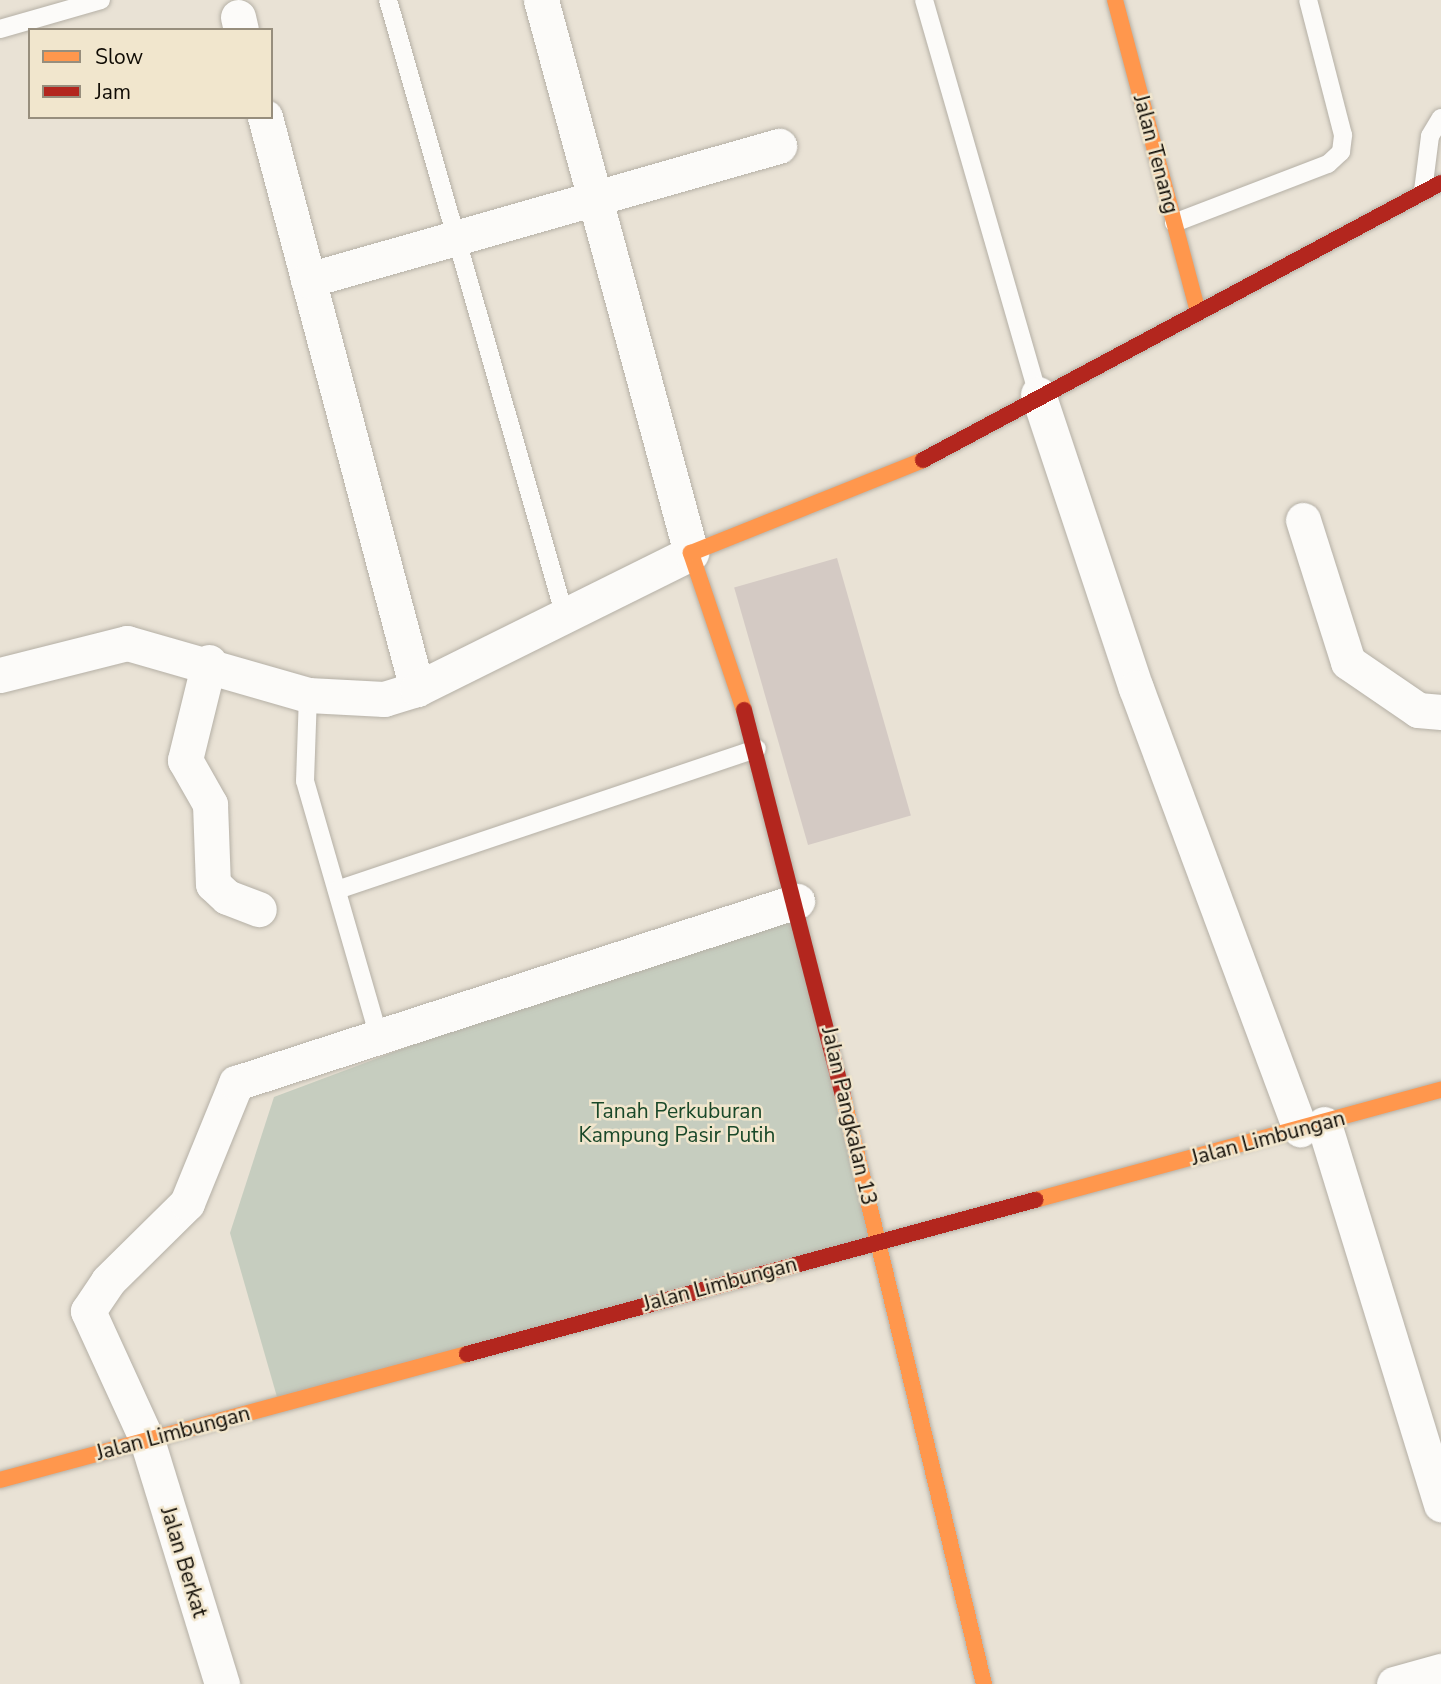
<!DOCTYPE html>
<html>
<head>
<meta charset="utf-8">
<style>
	body { margin:0 }
	#map { position:relative; width:1441px; height:1684px; overflow:hidden; background:#e9e2d5; font-family:"Nunito Sans",sans-serif }
	div>[style] { position:absolute }
	[style*='--x'] { left:calc(var(--x)*1px); top:calc(var(--y)*1px); width:calc(var(--w)*1px); rotate:calc(var(--a)*1deg) }
	.green>* { inset:0; background:#c6cdbf }
	.building>* { inset:0; background:#d4cac4; transform-origin:0 0 }
	.roads { filter:drop-shadow(0 0 2px #b5b0a6) drop-shadow(0 0 2px #b5b0a6) }
	.lane>* { height:18px; margin:-9px; padding:0 9px; transform-origin:9px; border-radius:9px; background:#fcfbf9 }
	.street>* { height:35px; margin:-17.5px; padding:0 17.5px; transform-origin:17.5px; border-radius:17.5px; background:#fcfbf9 }
	.slow>* { height:16px; margin:-8px; padding:0 8px; transform-origin:8px; border-radius:8px; background:#ff974d }
	.jam>* { height:16px; margin:-8px; padding:0 8px; transform-origin:8px; border-radius:8px; background:#b3261e }
	span { translate:-50% -50%; white-space:nowrap; text-align:center; line-height:1.15; -webkit-text-stroke:5px #f1e6cd; paint-order:stroke }
	.street-label { font-size:21px; color:#0f0b04 }
	.park-label { font-size:21px; color:#194829 }
	.legend { position:absolute; left:28px; top:28px; width:245px; height:91px; box-sizing:border-box; background:#f1e6cd; border:2px solid #978e7d; margin:0; padding:9px 12px; list-style:none; font-size:21px; color:#0f0b04 }
	.legend li { display:flex; align-items:center; gap:14px; height:35px }
	.legend b { width:35px; border:2px solid #978e7d }
</style>
</head>
<body>
<div id="map">
	<div class="green">
		<div style="clip-path:polygon(797px 901px,879px 1241px,279px 1404px,230px 1233px,274px 1097px)"></div>
	</div>
	<div class="building">
		<div style="left:837px;top:558px;width:268px;height:107px;rotate:74deg"></div>
	</div>
	<div class="roads">
		<div class="lane">
			<div style="--x:388;--y:0;--w:638;--a:73.98"></div>
			<div style="--x:924;--y:0;--w:410;--a:73.9"></div>
			<div style="--x:0;--y:29;--w:105;--a:-16"></div>
			<div style="--x:1423;--y:191;--w:55;--a:-82.7"></div>
			<div style="--x:1430;--y:136;--w:21;--a:-59"></div>
			<div style="--x:1174;--y:223;--w:165;--a:-21"></div>
			<div style="--x:1328;--y:164;--w:18;--a:-43"></div>
			<div style="--x:1341;--y:152;--w:17;--a:-83"></div>
			<div style="--x:1343;--y:135;--w:139;--a:-104.5"></div>
			<div style="--x:308;--y:695;--w:86;--a:92"></div>
			<div style="--x:305;--y:781;--w:266;--a:73.9"></div>
			<div style="--x:337;--y:890;--w:443;--a:-18.6"></div>
		</div>
		<div class="street">
			<div style="--x:238;--y:17;--w:13;--a:77"></div>
			<div style="--x:265;--y:117;--w:592;--a:75.12"></div>
			<div style="--x:308;--y:280;--w:490;--a:-15.9"></div>
			<div style="--x:1038;--y:394;--w:310;--a:71.6"></div>
			<div style="--x:1136;--y:688;--w:471;--a:69.6"></div>
			<div style="--x:1303;--y:520;--w:149;--a:72.4"></div>
			<div style="--x:1348;--y:662;--w:85;--a:34.4"></div>
			<div style="--x:1418;--y:710;--w:23;--a:5"></div>
			<div style="--x:209;--y:662;--w:101;--a:103.8"></div>
			<div style="--x:185;--y:760;--w:51;--a:60.4"></div>
			<div style="--x:210;--y:804;--w:80;--a:87.9"></div>
			<div style="--x:213;--y:884;--w:19;--a:43"></div>
			<div style="--x:227;--y:897;--w:34;--a:21"></div>
			<div style="--x:0;--y:675;--w:131;--a:-14.1"></div>
			<div style="--x:127;--y:643;--w:188;--a:16"></div>
			<div style="--x:308;--y:695;--w:76;--a:3"></div>
			<div style="--x:384;--y:699;--w:34;--a:-17"></div>
			<div style="--x:417;--y:689;--w:306;--a:-26.4"></div>
			<div style="--x:691;--y:553;--w:573;--a:-105.18"></div>
			<div style="--x:1324;--y:1124;--w:398;--a:72.9"></div>
			<div style="--x:222;--y:1684;--w:255;--a:-107.1"></div>
			<div style="--x:147;--y:1440;--w:142;--a:-114.6"></div>
			<div style="--x:88;--y:1311;--w:36;--a:-56"></div>
			<div style="--x:108;--y:1281;--w:111;--a:-44.6"></div>
			<div style="--x:187;--y:1203;--w:130;--a:-67.8"></div>
			<div style="--x:236;--y:1083;--w:590;--a:-17.97"></div>
			<div style="--x:1394;--y:1684;--w:49;--a:-15.5"></div>
		</div>
		<div class="slow">
			<div style="--x:1115;--y:0;--w:320;--a:75.1"></div>
			<div style="--x:744;--y:710;--w:166;--a:-108.7"></div>
			<div style="--x:691;--y:553;--w:250;--a:-21.8"></div>
			<div style="--x:843;--y:1096;--w:605;--a:76.52"></div>
			<div style="--x:1035;--y:1200;--w:421;--a:-15.2"></div>
			<div style="--x:0;--y:1480;--w:484;--a:-15.1"></div>
		</div>
		<div class="jam">
			<div style="--x:923;--y:460;--w:587;--a:-28.14"></div>
			<div style="--x:744;--y:710;--w:398;--a:75.6"></div>
			<div style="--x:467;--y:1354;--w:589;--a:-15.17"></div>
		</div>
	</div>
	<div class="street-label">
		<span style="left:1156px;top:154px;rotate:75deg">Jalan Tenang</span>
		<span style="left:849px;top:1116px;rotate:77deg">Jalan Pangkalan 13</span>
		<span style="left:1268px;top:1138px;rotate:-15deg">Jalan Limbungan</span>
		<span style="left:720px;top:1284px;rotate:-15deg">Jalan Limbungan</span>
		<span style="left:173px;top:1433px;rotate:-15deg">Jalan Limbungan</span>
		<span style="left:184px;top:1562px;rotate:73deg">Jalan Berkat</span>
	</div>
	<div class="park-label">
		<span style="left:677px;top:1123px">Tanah Perkuburan<br>Kampung Pasir Putih</span>
	</div>
	<ul class="legend">
	<li><b style="height:9px;background:#ff974d"></b>Slow</li>
	<li><b style="height:9px;background:#b3261e"></b>Jam</li>
	</ul>
</div>
</body>
</html>
